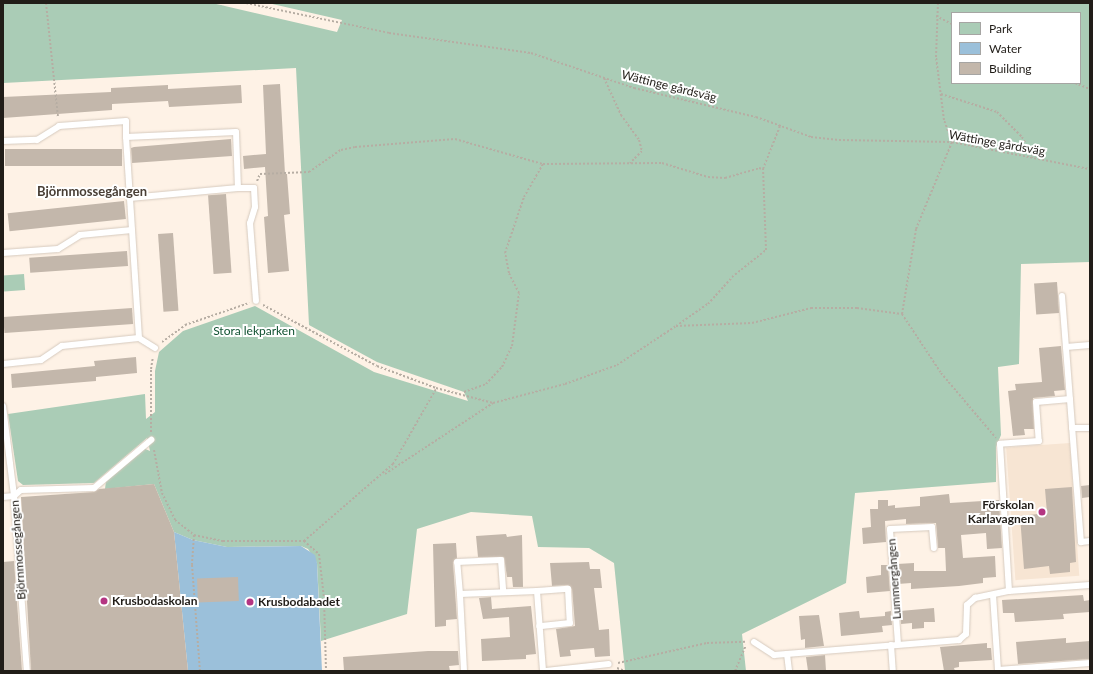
<!DOCTYPE html>
<html>
<head>
<meta charset="utf-8">
<style>
	body { margin:0 }
	#map { position:relative; width:1093px; height:674px; overflow:hidden; background:#fef2e6; font-family:Lato,sans-serif }
	div>[style] { position:absolute }
	[style*='--x'] { left:calc(var(--x)*1px); top:calc(var(--y)*1px); width:calc(var(--w)*1px); rotate:calc(var(--a)*1deg) }
	.built>* { inset:0; background:#f7e5d3; transform-origin:0 0 }
	.green>* { inset:0; background:#aaccb6; transform-origin:0 0 }
	.water>* { inset:0; background:#9bc0da }
	.building>* { inset:0; background:#c3b7ab; transform-origin:0 0 }
	.path>* { height:2px; margin-top:-1px; transform-origin:0; background:repeating-linear-gradient(90deg,#b6ada3 0 2px,transparent 0 4px) }
	.roads { filter:drop-shadow(0 0 1px #d6cabe) drop-shadow(0 0 1px #d6cabe) }
	.lane>* { height:6px; margin:-3px; padding:0 3px; transform-origin:3px; border-radius:3px; background:#fff }
	.dots>* { width:11px; height:11px; translate:-50% -50%; box-sizing:border-box; border:2px solid #fff; border-radius:50% }
	span { translate:-50% -50%; white-space:nowrap; text-align:center; line-height:1.15; -webkit-text-stroke:4px #fff; paint-order:stroke }
	.street-label { font-size:12px; color:#211d18 }
	.park-label { font-size:12px; color:#115232 }
	.poi-label { font-size:12px; color:#211d18; font-weight:700 }
	.right { translate:-100% -50%; text-align:right }
	.left { translate:0 -50%; text-align:left }
	.neighbourhood-label { font-size:13px; color:#483e35; font-weight:700 }
	.frame { position:absolute; inset:0; border:4px solid #211d18; pointer-events:none }
	.legend { position:absolute; left:951px; top:12px; width:130px; height:72px; box-sizing:border-box; background:#fff; border:1px solid #a6a5a3; margin:0; padding:5px 7px; list-style:none; font-size:12px; color:#211d18 }
	.legend li { display:flex; align-items:center; gap:8px; height:20px }
	.legend b { width:20px; border:1px solid #a6a5a3 }
</style>
</head>
<body>
<div id="map">
	<div class="built">
		<div style="left:1070px;top:443px;width:133px;height:64px;rotate:86deg"></div>
	</div>
	<div class="green">
		<div style="clip-path:polygon(evenodd,3px 3px,212px 3px,337px 32px,342px 20px,268px 3px,1090px 3px,1090px 262px,1021px 264px,1019px 364px,998px 367px,1001px 435px,996px 447px,996px 482px,855px 493px,846px 583px,742px 634px,746px 671px,625px 671px,614px 563px,589px 548px,538px 547px,532px 516px,471px 512px,417px 529px,407px 614px,321px 641px,317px 563px,308px 549px,301px 546px,227px 547px,193px 540px,174px 532px,154px 484px,105px 489px,106px 481px,143px 448px,150px 451px,147px 438px,94px 483px,23px 485px,18px 481px,8px 414px,145px 394px,146px 419px,155px 412px,155px 371px,159px 352px,183px 331px,255px 306px,374px 372px,468px 401px,464px 392px,377px 362px,309px 325px,296px 68px,3px 83px,3px 3px,952px 13px,1080px 13px,1080px 83px,952px 83px,952px 13px)"></div>
		<div style="left:24px;top:274px;width:16px;height:21px;rotate:86deg"></div>
	</div>
	<div class="water">
		<div style="clip-path:polygon(174px 532px,193px 540px,227px 547px,301px 546px,315px 555px,317px 563px,322px 671px,188px 671px)"></div>
	</div>
	<div class="building">
		<div style="clip-path:polygon(280px 84px,285px 174px,287px 174px,290px 214px,284px 215px,289px 271px,268px 273px,264px 217px,268px 216px,265px 167px,244px 169px,243px 156px,266px 154px,263px 85px)"></div>
		<div style="clip-path:polygon(168px 85px,168px 89px,241px 85px,242px 103px,169px 107px,168px 101px,112px 104px,112px 110px,3px 118px,3px 97px,111px 92px,111px 88px)"></div>
		<div style="clip-path:polygon(231px 139px,232px 156px,132px 163px,131px 148px,134px 147px)"></div>
		<div style="left:122px;top:149px;width:17px;height:117px;rotate:90deg"></div>
		<div style="left:226px;top:194px;width:79px;height:18px;rotate:86deg"></div>
		<div style="left:124px;top:201px;width:18px;height:117px;rotate:84deg"></div>
		<div style="left:173px;top:233px;width:78px;height:15px;rotate:86deg"></div>
		<div style="left:127px;top:251px;width:15px;height:98px;rotate:86deg"></div>
		<div style="left:1057px;top:282px;width:31px;height:23px;rotate:86deg"></div>
		<div style="left:132px;top:308px;width:16px;height:129px;rotate:86deg"></div>
		<div style="clip-path:polygon(1061px 346px,1065px 390px,1054px 391px,1055px 396px,1033px 398px,1034px 429px,1024px 429px,1025px 435px,1013px 436px,1008px 391px,1016px 390px,1015px 384px,1042px 382px,1039px 348px)"></div>
		<div style="clip-path:polygon(136px 357px,137px 373px,96px 377px,96px 381px,12px 388px,11px 374px,95px 366px,94px 361px)"></div>
		<div style="clip-path:polygon(154px 484px,174px 532px,188px 671px,31px 671px,21px 497px,94px 492px,99px 489px)"></div>
		<div style="clip-path:polygon(1090px 485px,1090px 497px,1082px 498px,1081px 486px)"></div>
		<div style="clip-path:polygon(1072px 487px,1076px 562px,1070px 563px,1070px 572px,1050px 574px,1049px 566px,1024px 569px,1020px 516px,1047px 513px,1045px 489px)"></div>
		<div style="clip-path:polygon(949px 494px,950px 503px,999px 500px,1002px 548px,987px 549px,986px 533px,961px 535px,963px 558px,995px 556px,996px 577px,983px 578px,983px 583px,959px 586px,911px 589px,911px 583px,898px 584px,897px 564px,914px 563px,914px 571px,946px 571px,945px 548px,938px 548px,936px 523px,906px 524px,906px 519px,885px 521px,886px 542px,863px 544px,862px 528px,871px 527px,870px 509px,878px 509px,878px 500px,888px 500px,888px 506px,895px 505px,895px 508px,920px 506px,920px 497px)"></div>
		<div style="clip-path:polygon(506px 534px,507px 537px,522px 535px,523px 587px,513px 587px,512px 577px,507px 577px,504px 557px,478px 557px,476px 536px)"></div>
		<div style="clip-path:polygon(456px 543px,457px 558px,453px 562px,457px 619px,446px 620px,446px 626px,435px 627px,433px 544px)"></div>
		<div style="clip-path:polygon(14px 561px,22px 671px,3px 671px,3px 562px)"></div>
		<div style="clip-path:polygon(589px 562px,590px 569px,600px 569px,602px 588px,594px 588px,599px 630px,609px 629px,610px 656px,595px 657px,594px 648px,570px 650px,571px 656px,560px 657px,556px 629px,575px 626px,572px 589px,568px 585px,552px 586px,550px 563px)"></div>
		<div style="clip-path:polygon(881px 565px,888px 565px,890px 591px,867px 593px,866px 577px,881px 575px)"></div>
		<div style="left:238px;top:577px;width:24px;height:41px;rotate:88deg"></div>
		<div style="clip-path:polygon(1083px 595px,1084px 601px,1090px 600px,1090px 612px,1063px 614px,1064px 619px,1015px 622px,1014px 613px,1003px 613px,1002px 600px)"></div>
		<div style="clip-path:polygon(491px 597px,492px 609px,531px 606px,536px 654px,526px 655px,526px 659px,482px 661px,481px 639px,510px 637px,509px 617px,483px 619px,479px 598px)"></div>
		<div style="clip-path:polygon(934px 608px,935px 622px,924px 622px,924px 628px,912px 629px,912px 623px,901px 624px,900px 611px)"></div>
		<div style="clip-path:polygon(859px 611px,860px 618px,885px 616px,885px 612px,891px 611px,892px 625px,882px 626px,883px 632px,841px 636px,839px 613px)"></div>
		<div style="clip-path:polygon(819px 615px,824px 646px,805px 648px,805px 639px,801px 640px,799px 616px)"></div>
		<div style="clip-path:polygon(1066px 638px,1066px 643px,1090px 641px,1090px 659px,1018px 664px,1016px 642px)"></div>
		<div style="clip-path:polygon(987px 643px,987px 648px,991px 648px,992px 660px,959px 662px,959px 667px,954px 668px,955px 671px,944px 671px,940px 647px)"></div>
		<div style="clip-path:polygon(428px 651px,458px 651px,459px 665px,449px 666px,450px 671px,344px 671px,343px 657px)"></div>
		<div style="clip-path:polygon(825px 655px,826px 671px,808px 671px,806px 657px)"></div>
	</div>
	<div class="path">
		<div style="--x:46;--y:3;--w:115;--a:84"></div>
		<div style="--x:246;--y:3;--w:146;--a:11.8"></div>
		<div style="--x:389;--y:33;--w:143;--a:8"></div>
		<div style="--x:531;--y:53;--w:109;--a:18.8"></div>
		<div style="--x:634;--y:88;--w:125;--a:13.4"></div>
		<div style="--x:756;--y:117;--w:59;--a:20"></div>
		<div style="--x:811;--y:137;--w:28;--a:6"></div>
		<div style="--x:839;--y:140;--w:113;--a:1"></div>
		<div style="--x:952;--y:142;--w:141;--a:11.1"></div>
		<div style="--x:936;--y:16;--w:18;--a:27"></div>
		<div style="--x:604;--y:78;--w:41;--a:65.3"></div>
		<div style="--x:621;--y:115;--w:31;--a:54"></div>
		<div style="--x:639;--y:140;--w:11;--a:75"></div>
		<div style="--x:642;--y:151;--w:17;--a:135"></div>
		<div style="--x:1075;--y:83;--w:16;--a:22"></div>
		<div style="--x:941;--y:94;--w:59;--a:17.8"></div>
		<div style="--x:997;--y:112;--w:35;--a:45"></div>
		<div style="--x:1022;--y:137;--w:24;--a:60"></div>
		<div style="--x:257;--y:181;--w:8;--a:-67"></div>
		<div style="--x:260;--y:174;--w:49;--a:-2.3"></div>
		<div style="--x:309;--y:172;--w:39;--a:-35"></div>
		<div style="--x:341;--y:150;--w:14;--a:-12"></div>
		<div style="--x:355;--y:147;--w:100;--a:-4.6"></div>
		<div style="--x:455;--y:139;--w:91;--a:15.9"></div>
		<div style="--x:543;--y:164;--w:119;--a:-0.5"></div>
		<div style="--x:662;--y:163;--w:48;--a:16.9"></div>
		<div style="--x:708;--y:177;--w:17;--a:3"></div>
		<div style="--x:725;--y:178;--w:35;--a:-16"></div>
		<div style="--x:759;--y:168;--w:4;--a:14"></div>
		<div style="--x:263;--y:305;--w:129;--a:28.2"></div>
		<div style="--x:377;--y:366;--w:63;--a:20.4"></div>
		<div style="--x:436;--y:388;--w:59;--a:14.7"></div>
		<div style="--x:493;--y:403;--w:74;--a:-14.8"></div>
		<div style="--x:565;--y:384;--w:55;--a:-20.1"></div>
		<div style="--x:617;--y:365;--w:71;--a:-33.5"></div>
		<div style="--x:676;--y:326;--w:76;--a:-2.3"></div>
		<div style="--x:752;--y:323;--w:61;--a:-14.3"></div>
		<div style="--x:811;--y:308;--w:46;--a:0"></div>
		<div style="--x:857;--y:308;--w:45;--a:7.6"></div>
		<div style="--x:902;--y:314;--w:71;--a:56.5"></div>
		<div style="--x:941;--y:373;--w:85;--a:49.8"></div>
		<div style="--x:902;--y:314;--w:86;--a:-80.6"></div>
		<div style="--x:916;--y:229;--w:94;--a:-67.5"></div>
		<div style="--x:952;--y:142;--w:23;--a:-110"></div>
		<div style="--x:944;--y:120;--w:64;--a:-97.2"></div>
		<div style="--x:936;--y:57;--w:54;--a:-87.9"></div>
		<div style="--x:676;--y:326;--w:39;--a:-35"></div>
		<div style="--x:708;--y:304;--w:36;--a:-48"></div>
		<div style="--x:732;--y:277;--w:43;--a:-38.5"></div>
		<div style="--x:766;--y:250;--w:81;--a:-92.1"></div>
		<div style="--x:763;--y:169;--w:46;--a:-68.4"></div>
		<div style="--x:162;--y:342;--w:29;--a:-36"></div>
		<div style="--x:185;--y:325;--w:68;--a:-19"></div>
		<div style="--x:464;--y:392;--w:23;--a:-20"></div>
		<div style="--x:486;--y:384;--w:23;--a:-47"></div>
		<div style="--x:502;--y:367;--w:23;--a:-65"></div>
		<div style="--x:512;--y:346;--w:53;--a:-82.5"></div>
		<div style="--x:519;--y:293;--w:22;--a:-117"></div>
		<div style="--x:509;--y:273;--w:20;--a:-101"></div>
		<div style="--x:505;--y:253;--w:59;--a:-71.3"></div>
		<div style="--x:524;--y:197;--w:38;--a:-60"></div>
		<div style="--x:151;--y:432;--w:63;--a:-90"></div>
		<div style="--x:151;--y:369;--w:12;--a:-81"></div>
		<div style="--x:154;--y:450;--w:44;--a:79.5"></div>
		<div style="--x:162;--y:493;--w:30;--a:64"></div>
		<div style="--x:175;--y:520;--w:24;--a:38"></div>
		<div style="--x:194;--y:535;--w:30;--a:12"></div>
		<div style="--x:223;--y:541;--w:81;--a:0"></div>
		<div style="--x:304;--y:541;--w:20;--a:41"></div>
		<div style="--x:319;--y:554;--w:44;--a:83.5"></div>
		<div style="--x:324;--y:598;--w:73;--a:88.4"></div>
		<div style="--x:385;--y:474;--w:129;--a:-33.3"></div>
		<div style="--x:194;--y:535;--w:30;--a:94"></div>
		<div style="--x:192;--y:565;--w:106;--a:85.7"></div>
		<div style="--x:304;--y:541;--w:118;--a:-40.9"></div>
		<div style="--x:393;--y:464;--w:86;--a:-60.2"></div>
		<div style="--x:618;--y:663;--w:91;--a:-12.7"></div>
		<div style="--x:707;--y:643;--w:38;--a:-2"></div>
		<div style="--x:617;--y:668;--w:9;--a:21"></div>
		<div style="--x:735;--y:671;--w:28;--a:-67"></div>
	</div>
	<div class="roads">
		<div class="lane">
			<div style="--x:3;--y:141;--w:34;--a:-2"></div>
			<div style="--x:37;--y:140;--w:26;--a:-32"></div>
			<div style="--x:59;--y:126;--w:67;--a:-4.3"></div>
			<div style="--x:126;--y:121;--w:16;--a:90"></div>
			<div style="--x:130;--y:198;--w:108;--a:-5.3"></div>
			<div style="--x:3;--y:253;--w:55;--a:-4.2"></div>
			<div style="--x:58;--y:249;--w:26;--a:-32"></div>
			<div style="--x:80;--y:235;--w:52;--a:-5.5"></div>
			<div style="--x:1062;--y:296;--w:247;--a:85.6"></div>
			<div style="--x:1081;--y:542;--w:9;--a:-6"></div>
			<div style="--x:1066;--y:347;--w:24;--a:-5"></div>
			<div style="--x:155;--y:348;--w:19;--a:-148"></div>
			<div style="--x:139;--y:338;--w:201;--a:-93.7"></div>
			<div style="--x:126;--y:137;--w:110;--a:-2.6"></div>
			<div style="--x:236;--y:132;--w:56;--a:88"></div>
			<div style="--x:238;--y:188;--w:16;--a:0"></div>
			<div style="--x:254;--y:188;--w:19;--a:87"></div>
			<div style="--x:255;--y:207;--w:17;--a:107"></div>
			<div style="--x:250;--y:223;--w:78;--a:85.6"></div>
			<div style="--x:3;--y:364;--w:38;--a:-6"></div>
			<div style="--x:41;--y:360;--w:25;--a:-34"></div>
			<div style="--x:62;--y:346;--w:77;--a:-5.9"></div>
			<div style="--x:1070;--y:399;--w:34;--a:175"></div>
			<div style="--x:1036;--y:402;--w:39;--a:86"></div>
			<div style="--x:1039;--y:441;--w:39;--a:176"></div>
			<div style="--x:1000;--y:444;--w:147;--a:86.5"></div>
			<div style="--x:1009;--y:591;--w:81;--a:-4.2"></div>
			<div style="--x:3;--y:406;--w:91;--a:83"></div>
			<div style="--x:14;--y:496;--w:175;--a:85.8"></div>
			<div style="--x:1072;--y:428;--w:18;--a:0"></div>
			<div style="--x:3;--y:497;--w:11;--a:-5"></div>
			<div style="--x:14;--y:496;--w:9;--a:-41"></div>
			<div style="--x:21;--y:490;--w:73;--a:-1.6"></div>
			<div style="--x:94;--y:488;--w:75;--a:-40.1"></div>
			<div style="--x:537;--y:591;--w:31;--a:-4"></div>
			<div style="--x:568;--y:589;--w:34;--a:87"></div>
			<div style="--x:570;--y:623;--w:31;--a:174"></div>
			<div style="--x:460;--y:594;--w:32;--a:-95"></div>
			<div style="--x:457;--y:562;--w:44;--a:-2.6"></div>
			<div style="--x:501;--y:560;--w:32;--a:86"></div>
			<div style="--x:993;--y:595;--w:76;--a:86.2"></div>
			<div style="--x:754;--y:642;--w:24;--a:33"></div>
			<div style="--x:774;--y:655;--w:186;--a:-4.6"></div>
			<div style="--x:959;--y:640;--w:9;--a:-41"></div>
			<div style="--x:966;--y:634;--w:29;--a:-88"></div>
			<div style="--x:967;--y:605;--w:11;--a:-41"></div>
			<div style="--x:975;--y:598;--w:35;--a:-12"></div>
			<div style="--x:898;--y:644;--w:115;--a:-94"></div>
			<div style="--x:890;--y:529;--w:42;--a:-2.7"></div>
			<div style="--x:932;--y:527;--w:21;--a:85"></div>
			<div style="--x:891;--y:645;--w:26;--a:86"></div>
			<div style="--x:787;--y:654;--w:17;--a:83"></div>
			<div style="--x:998;--y:670;--w:92;--a:-4.4"></div>
			<div style="--x:464;--y:671;--w:77;--a:-93"></div>
			<div style="--x:460;--y:594;--w:77;--a:-2.2"></div>
			<div style="--x:537;--y:591;--w:80;--a:85.7"></div>
			<div style="--x:546;--y:671;--w:63;--a:-6.3"></div>
		</div>
	</div>
	<div class="dots">
		<div style="left:1042px;top:512px;background:#b43582"></div>
		<div style="left:104px;top:601px;background:#b43582"></div>
		<div style="left:250px;top:602px;background:#b43582"></div>
	</div>
	<div class="street-label">
		<span style="left:669px;top:86px;rotate:14deg">Wättinge gårdsväg</span>
		<span style="left:997px;top:143px;rotate:10deg">Wättinge gårdsväg</span>
		<span style="left:18px;top:550px;rotate:-94deg">Björnmossegången</span>
		<span style="left:894px;top:579px;rotate:-94deg">Lummergången</span>
	</div>
	<div class="park-label">
		<span style="left:254px;top:331px">Stora lekparken</span>
	</div>
	<div class="poi-label">
		<span class="right" style="left:1034px;top:512px">Förskolan<br>Karlavagnen</span>
		<span class="left" style="left:112px;top:601px">Krusbodaskolan</span>
		<span class="left" style="left:258px;top:602px">Krusbodabadet</span>
	</div>
	<div class="neighbourhood-label">
		<span style="left:92px;top:191px">Björnmossegången</span>
	</div>
	<div class="frame"></div>
	<ul class="legend">
	<li><b style="height:11px;background:#aaccb6"></b>Park</li>
	<li><b style="height:11px;background:#9bc0da"></b>Water</li>
	<li><b style="height:11px;background:#c3b7ab"></b>Building</li>
	</ul>
</div>
</body>
</html>
